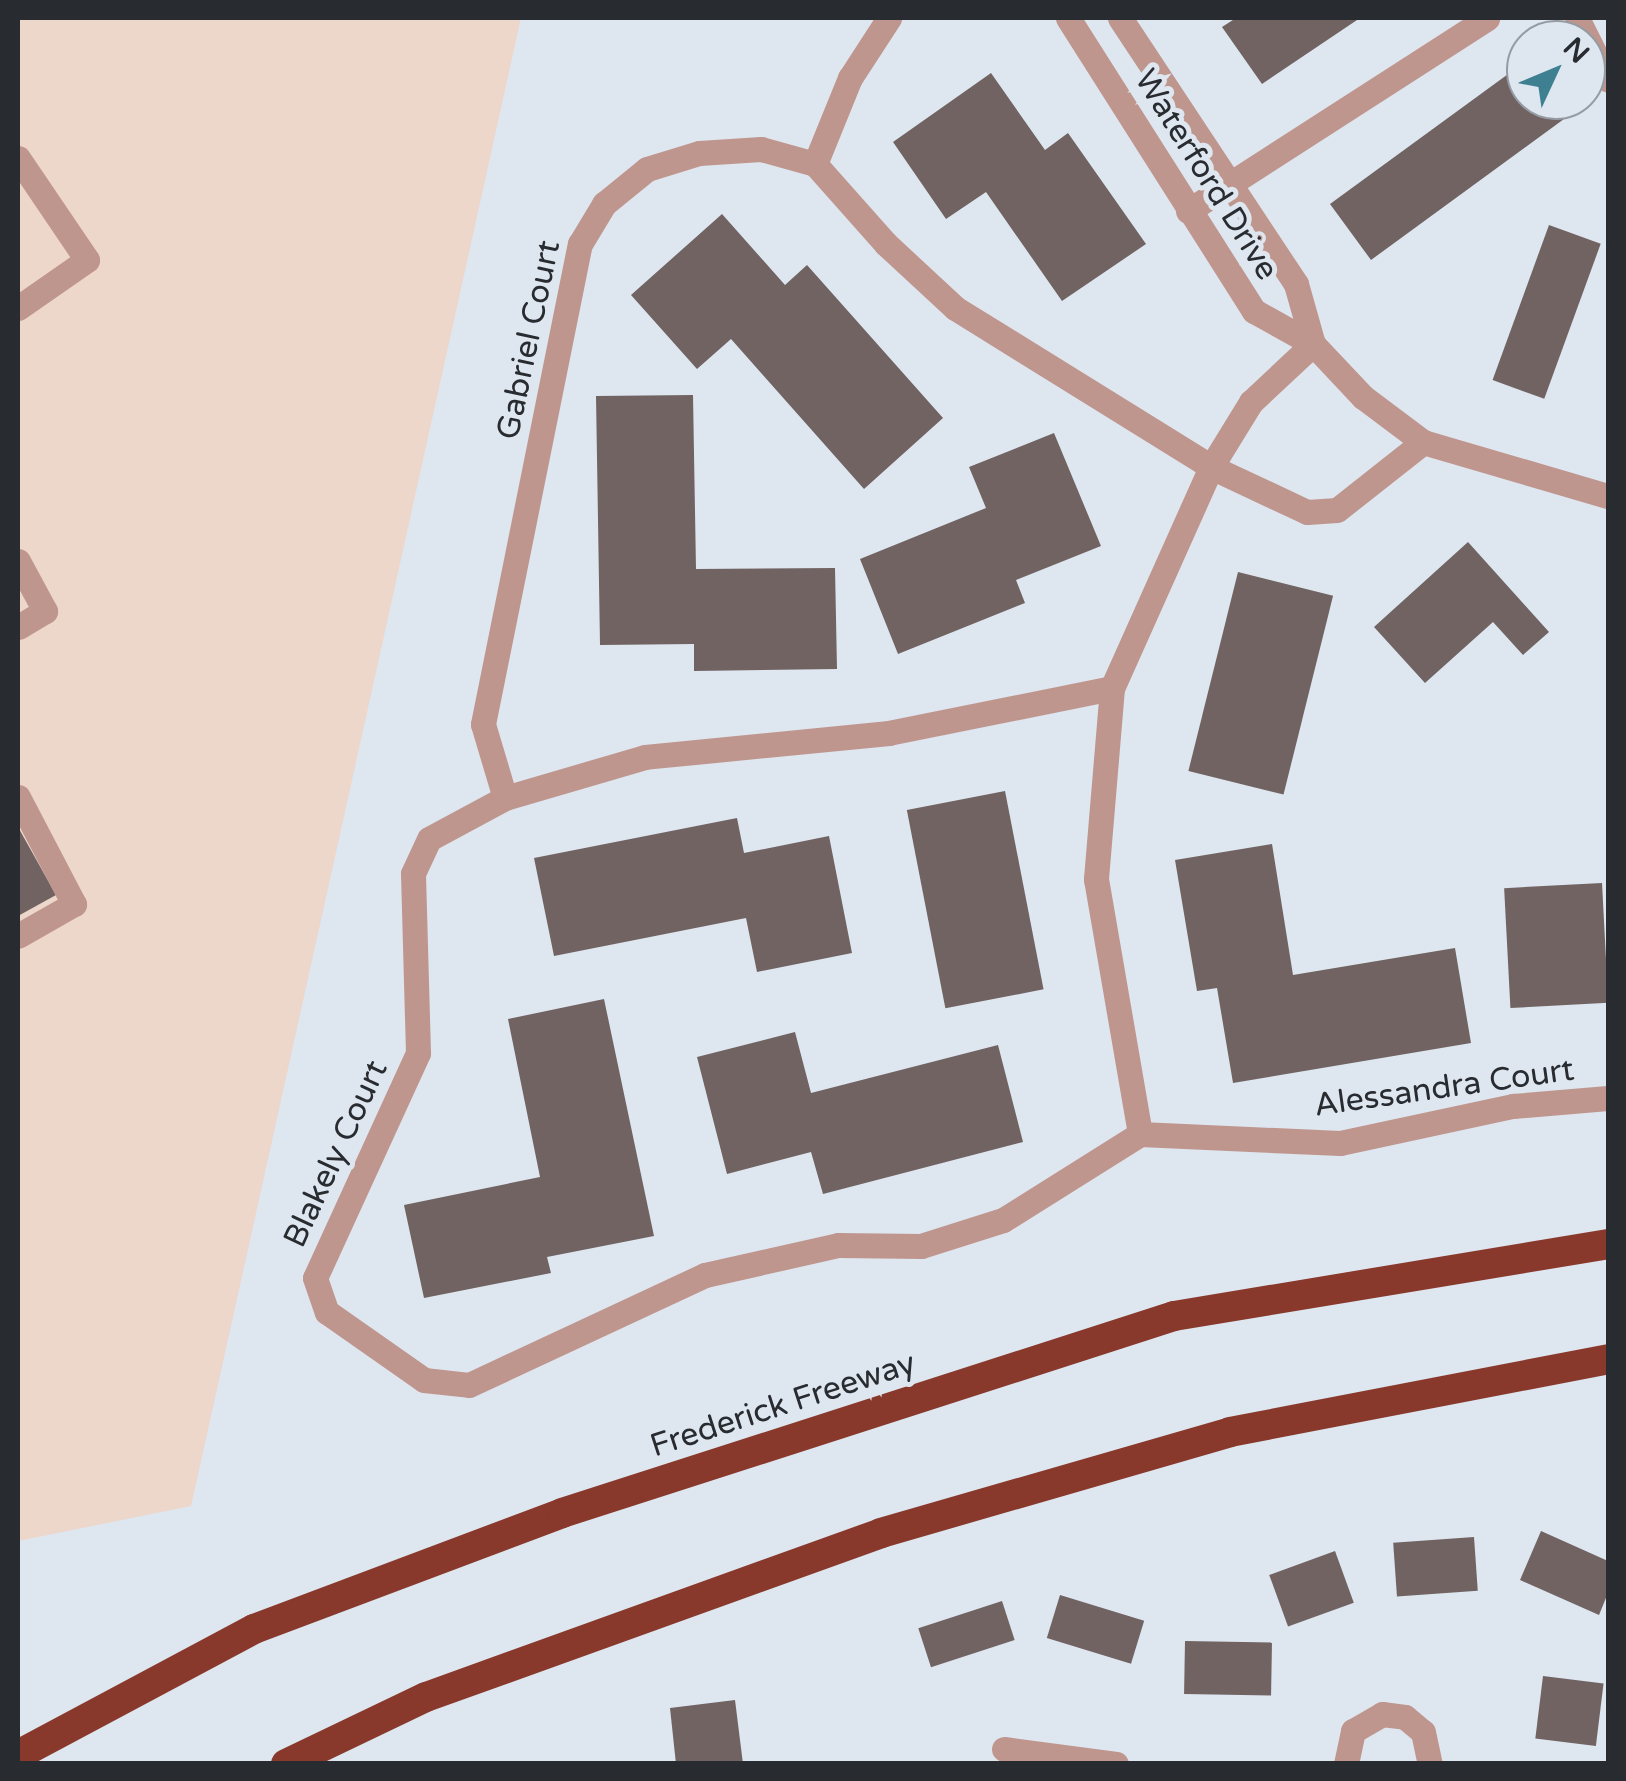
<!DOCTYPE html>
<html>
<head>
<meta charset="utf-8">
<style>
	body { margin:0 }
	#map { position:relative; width:1626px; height:1781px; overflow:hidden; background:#dee6f0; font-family:"Varela Round",sans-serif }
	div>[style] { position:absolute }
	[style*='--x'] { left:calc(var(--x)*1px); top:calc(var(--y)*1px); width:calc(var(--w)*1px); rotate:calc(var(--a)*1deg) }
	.commercial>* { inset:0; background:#edd6ca }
	.building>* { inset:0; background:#706362; transform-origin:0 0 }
	.minor>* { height:25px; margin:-12.5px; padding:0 12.5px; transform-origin:12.5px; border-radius:12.5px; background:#bf968e }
	.highway>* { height:30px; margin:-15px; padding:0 15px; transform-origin:15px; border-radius:15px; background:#88392b }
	span { translate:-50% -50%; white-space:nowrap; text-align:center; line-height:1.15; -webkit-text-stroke:10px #dee6f0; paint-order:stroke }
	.street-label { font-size:32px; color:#282b2f }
	.frame { position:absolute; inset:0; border:20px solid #282b2f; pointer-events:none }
	.north { position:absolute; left:1506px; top:20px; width:100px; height:100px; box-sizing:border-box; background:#dee6f0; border:2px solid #959ba3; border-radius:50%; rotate:46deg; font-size:28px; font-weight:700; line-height:40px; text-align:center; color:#282b2f }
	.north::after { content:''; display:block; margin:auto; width:35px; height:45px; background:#3e8091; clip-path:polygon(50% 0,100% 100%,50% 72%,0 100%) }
</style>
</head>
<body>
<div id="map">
	<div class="commercial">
		<div style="clip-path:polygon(18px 18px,521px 18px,191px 1506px,18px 1541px)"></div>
	</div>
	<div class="building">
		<div style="clip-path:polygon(1236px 18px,1360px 18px,1262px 84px,1222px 27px)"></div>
		<div style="clip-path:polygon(1526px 61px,1526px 100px,1590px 100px,1371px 260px,1330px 204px)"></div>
		<div style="clip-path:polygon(991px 73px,1045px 150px,1068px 133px,1146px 244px,1062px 301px,986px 192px,946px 219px,893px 142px)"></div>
		<div style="clip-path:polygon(722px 214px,785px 285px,807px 265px,943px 418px,864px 489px,731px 339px,697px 369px,631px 295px)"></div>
		<div style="left:1549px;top:225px;width:55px;height:165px;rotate:20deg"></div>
		<div style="clip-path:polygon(693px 395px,696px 569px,835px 568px,837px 669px,694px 671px,694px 644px,600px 645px,596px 396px)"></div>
		<div style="clip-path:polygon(1054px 433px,1101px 546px,1016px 580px,1025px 603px,898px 654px,860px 559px,986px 508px,969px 467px)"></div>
		<div style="clip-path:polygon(1468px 542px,1549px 632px,1523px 655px,1493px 622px,1425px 683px,1374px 627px)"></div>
		<div style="left:1238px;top:572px;width:98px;height:205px;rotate:14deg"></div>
		<div style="left:1005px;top:791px;width:202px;height:100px;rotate:79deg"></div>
		<div style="clip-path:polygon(737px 818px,744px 853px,829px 836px,852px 953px,757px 972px,746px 918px,554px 956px,534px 858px)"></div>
		<div style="clip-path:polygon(18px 827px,56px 895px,18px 916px)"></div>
		<div style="clip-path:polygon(1272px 844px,1293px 975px,1455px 948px,1471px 1043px,1233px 1083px,1217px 988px,1197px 991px,1175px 860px)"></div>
		<div style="left:1602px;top:883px;width:120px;height:98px;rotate:87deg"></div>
		<div style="clip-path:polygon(604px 999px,654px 1236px,547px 1257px,551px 1273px,424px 1298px,404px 1205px,540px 1177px,508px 1019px)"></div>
		<div style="clip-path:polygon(795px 1032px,811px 1093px,998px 1045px,1023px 1142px,823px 1194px,811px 1152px,727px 1174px,697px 1057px)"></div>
		<div style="clip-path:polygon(1541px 1531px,1608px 1561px,1608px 1593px,1599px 1615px,1520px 1580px)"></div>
		<div style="left:1474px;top:1537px;width:54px;height:81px;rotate:86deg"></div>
		<div style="left:1335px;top:1551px;width:55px;height:70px;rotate:70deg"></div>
		<div style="left:1060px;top:1595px;width:88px;height:45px;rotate:17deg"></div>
		<div style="left:1002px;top:1601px;width:41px;height:88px;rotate:72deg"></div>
		<div style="left:1185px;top:1641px;width:87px;height:53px;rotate:1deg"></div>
		<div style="left:1543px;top:1676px;width:61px;height:63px;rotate:7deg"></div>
		<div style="clip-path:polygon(735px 1700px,743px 1764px,676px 1764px,670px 1708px)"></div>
	</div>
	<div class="minor">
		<div style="--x:1068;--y:18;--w:347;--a:57.6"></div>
		<div style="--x:1254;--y:311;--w:68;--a:29.2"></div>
		<div style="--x:1313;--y:344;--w:73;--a:46.7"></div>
		<div style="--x:1363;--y:397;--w:75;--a:36.9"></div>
		<div style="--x:1423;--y:442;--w:193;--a:16.3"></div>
		<div style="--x:1120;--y:18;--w:319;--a:56.5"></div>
		<div style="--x:1296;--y:284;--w:62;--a:74.2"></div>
		<div style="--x:1577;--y:18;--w:69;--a:63.4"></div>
		<div style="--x:18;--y:158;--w:123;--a:55.9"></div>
		<div style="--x:87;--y:260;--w:84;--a:145.2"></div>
		<div style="--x:815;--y:164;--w:93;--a:-67.9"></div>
		<div style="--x:850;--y:78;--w:72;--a:-57"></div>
		<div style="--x:1188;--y:211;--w:356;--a:-32.8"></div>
		<div style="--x:1313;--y:344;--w:85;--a:136.9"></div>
		<div style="--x:1251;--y:402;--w:76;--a:121.6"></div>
		<div style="--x:1211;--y:467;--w:242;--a:114.1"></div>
		<div style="--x:1112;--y:688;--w:192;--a:94.8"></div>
		<div style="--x:1096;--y:879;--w:259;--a:80.2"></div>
		<div style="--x:1140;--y:1134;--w:200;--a:2.6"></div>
		<div style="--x:1340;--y:1143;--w:177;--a:-12.1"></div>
		<div style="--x:1513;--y:1106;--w:95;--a:-4.8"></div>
		<div style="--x:18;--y:561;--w:57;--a:61.6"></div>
		<div style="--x:45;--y:611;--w:31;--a:149"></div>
		<div style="--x:1112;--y:688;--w:227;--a:168.6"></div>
		<div style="--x:889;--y:733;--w:245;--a:174.4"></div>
		<div style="--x:645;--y:757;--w:146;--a:163.7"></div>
		<div style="--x:505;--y:798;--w:86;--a:151.7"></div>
		<div style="--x:429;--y:839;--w:38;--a:115"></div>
		<div style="--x:413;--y:874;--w:179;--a:88.4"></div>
		<div style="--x:418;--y:1053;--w:247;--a:114.6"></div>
		<div style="--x:315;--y:1278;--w:36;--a:71"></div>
		<div style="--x:327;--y:1312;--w:118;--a:35"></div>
		<div style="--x:424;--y:1380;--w:45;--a:6.3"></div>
		<div style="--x:469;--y:1385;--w:260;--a:-25"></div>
		<div style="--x:705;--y:1275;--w:136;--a:-12.7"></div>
		<div style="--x:838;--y:1245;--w:83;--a:0.7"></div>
		<div style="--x:921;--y:1246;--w:86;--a:-17.6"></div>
		<div style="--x:1003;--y:1220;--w:162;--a:-32.1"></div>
		<div style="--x:18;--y:797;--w:121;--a:62.4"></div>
		<div style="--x:74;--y:904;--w:64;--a:150.3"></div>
		<div style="--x:505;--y:798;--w:77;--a:-106.6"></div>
		<div style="--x:483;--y:724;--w:490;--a:-78.6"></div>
		<div style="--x:580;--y:244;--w:47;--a:-59"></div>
		<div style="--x:604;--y:204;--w:55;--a:-39.1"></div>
		<div style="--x:647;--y:169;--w:54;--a:-17.1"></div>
		<div style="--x:699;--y:153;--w:62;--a:-3.7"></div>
		<div style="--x:761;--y:149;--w:56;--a:15.5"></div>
		<div style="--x:815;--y:164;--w:107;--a:48.4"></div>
		<div style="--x:886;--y:244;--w:94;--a:42.8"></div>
		<div style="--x:955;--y:308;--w:301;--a:31.8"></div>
		<div style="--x:1211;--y:467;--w:106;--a:25.1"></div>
		<div style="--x:1307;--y:512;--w:30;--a:-4"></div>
		<div style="--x:1337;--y:510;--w:110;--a:-38.3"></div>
		<div style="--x:1004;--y:1749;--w:113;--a:7.6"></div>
		<div style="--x:1346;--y:1764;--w:34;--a:-78"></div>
		<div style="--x:1353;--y:1731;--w:34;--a:-30"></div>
		<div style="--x:1382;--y:1714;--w:23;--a:7"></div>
		<div style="--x:1405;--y:1717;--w:23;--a:40"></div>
		<div style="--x:1423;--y:1732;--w:33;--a:78"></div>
	</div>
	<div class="highway">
		<div style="--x:18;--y:1755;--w:268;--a:-28.1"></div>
		<div style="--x:254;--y:1629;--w:329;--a:-20.6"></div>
		<div style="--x:562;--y:1513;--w:643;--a:-17.84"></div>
		<div style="--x:1174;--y:1316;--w:440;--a:-9.4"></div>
		<div style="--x:286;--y:1764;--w:155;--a:-25.6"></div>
		<div style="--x:426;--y:1697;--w:484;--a:-19.8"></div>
		<div style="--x:881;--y:1533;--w:363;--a:-16.1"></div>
		<div style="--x:1230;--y:1432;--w:385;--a:-10.9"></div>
	</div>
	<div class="street-label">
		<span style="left:1206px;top:175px;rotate:58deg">Waterford Drive</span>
		<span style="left:529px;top:340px;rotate:-78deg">Gabriel Court</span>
		<span style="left:1444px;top:1088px;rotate:-8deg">Alessandra Court</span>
		<span style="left:336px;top:1154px;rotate:-65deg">Blakely Court</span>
		<span style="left:783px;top:1405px;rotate:-18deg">Frederick Freeway</span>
	</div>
	<div class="frame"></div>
	<div class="north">N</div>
</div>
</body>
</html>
